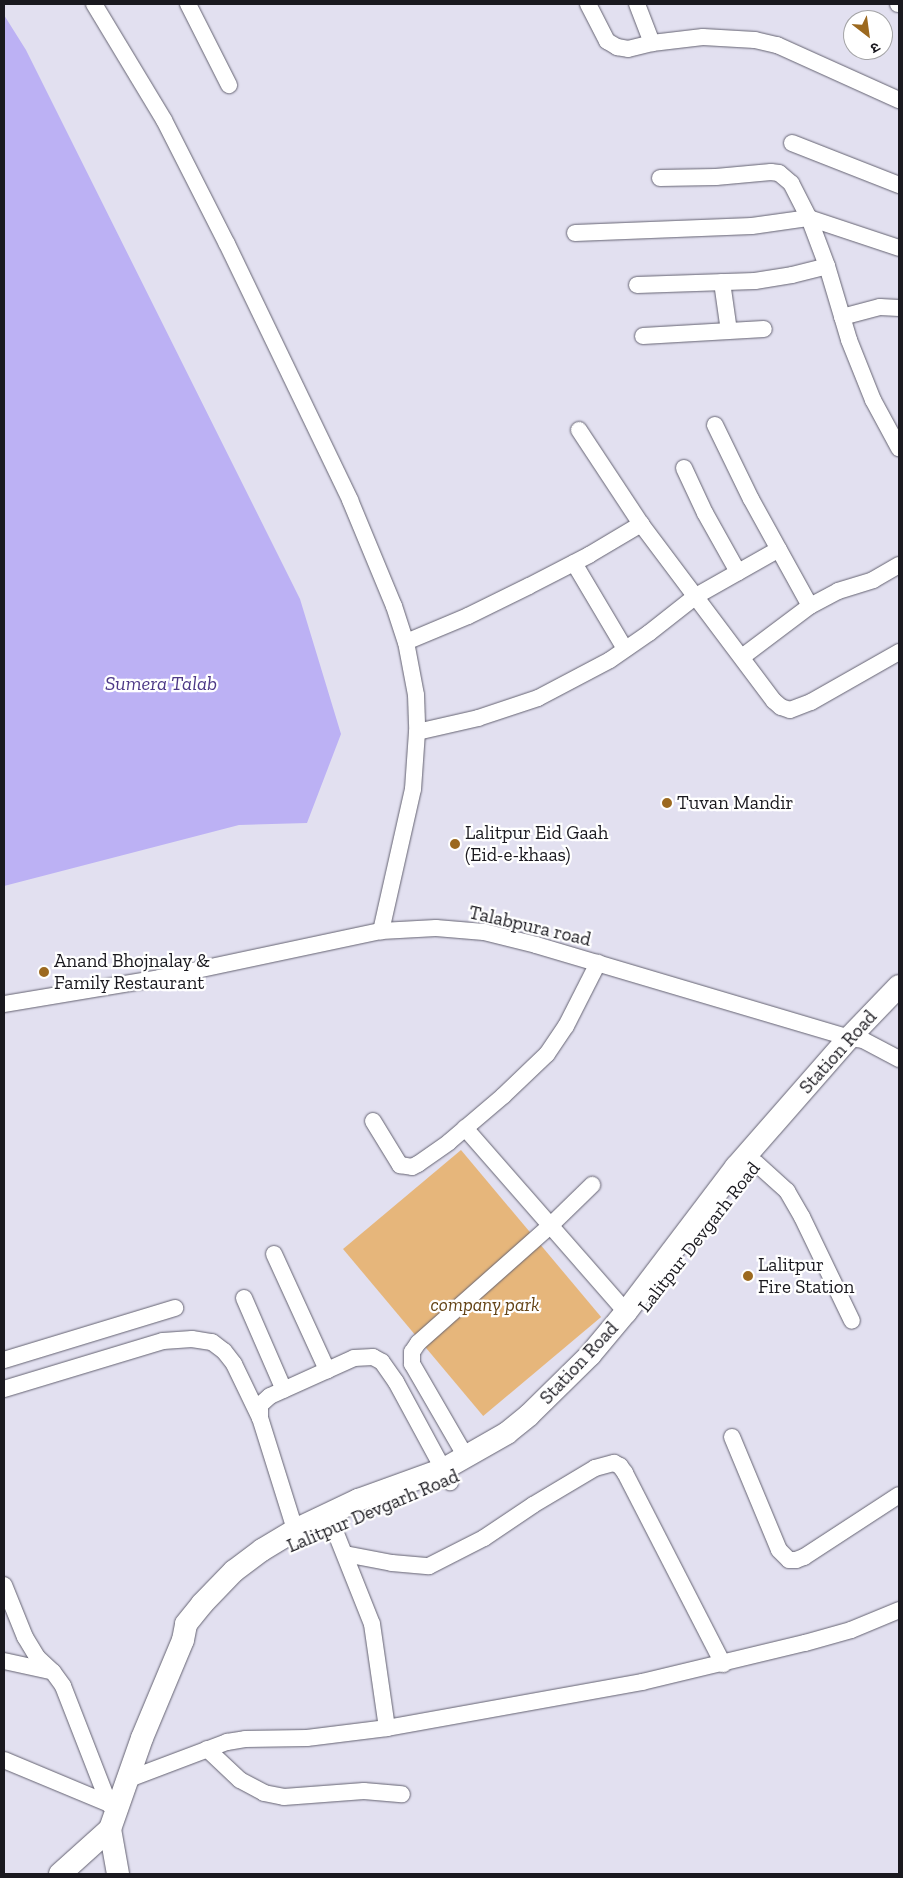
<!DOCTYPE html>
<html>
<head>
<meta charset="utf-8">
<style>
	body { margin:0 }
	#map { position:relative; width:903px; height:1878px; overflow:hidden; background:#e2e0f0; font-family:"Zilla Slab","Noto Sans Devanagari",serif }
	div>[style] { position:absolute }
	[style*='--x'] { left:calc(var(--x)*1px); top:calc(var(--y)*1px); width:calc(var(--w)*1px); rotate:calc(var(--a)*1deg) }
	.green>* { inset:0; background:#e6b67b; transform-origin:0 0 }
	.water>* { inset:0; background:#bcb1f4 }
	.roads { filter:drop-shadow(0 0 1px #646271) drop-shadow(0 0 1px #646271) }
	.minor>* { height:16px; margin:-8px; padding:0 8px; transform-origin:8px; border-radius:8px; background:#fff }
	.secondary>* { height:22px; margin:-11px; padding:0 11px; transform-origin:11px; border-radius:11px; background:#fff }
	.dots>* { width:14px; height:14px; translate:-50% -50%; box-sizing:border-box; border:2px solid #fff; border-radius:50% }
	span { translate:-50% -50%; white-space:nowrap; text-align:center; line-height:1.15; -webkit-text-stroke:4.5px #fff; paint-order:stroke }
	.poi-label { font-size:19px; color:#1a191f }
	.left { translate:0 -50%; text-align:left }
	.street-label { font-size:19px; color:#1a191f }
	.park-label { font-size:19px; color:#644315; font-style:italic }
	.water-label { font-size:20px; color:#4d3987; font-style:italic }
	.frame { position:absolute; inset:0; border:5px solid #1a191f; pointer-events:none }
	.north { position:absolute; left:843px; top:10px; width:50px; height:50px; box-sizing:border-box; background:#fff; border:1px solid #a3a3a5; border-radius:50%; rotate:150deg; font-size:14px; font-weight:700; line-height:20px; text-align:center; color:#1a191f }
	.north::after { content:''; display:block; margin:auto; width:18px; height:22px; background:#9c691f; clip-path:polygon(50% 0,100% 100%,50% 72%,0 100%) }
</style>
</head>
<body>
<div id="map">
	<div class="green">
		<div style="left:461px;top:1150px;width:218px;height:154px;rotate:50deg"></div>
	</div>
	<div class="water">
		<div style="clip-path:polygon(4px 15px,26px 50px,300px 599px,341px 734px,307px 823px,239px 825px,4px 886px)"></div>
	</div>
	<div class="roads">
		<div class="minor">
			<div style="--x:94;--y:4;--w:135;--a:58.9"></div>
			<div style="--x:164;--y:120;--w:139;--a:63.1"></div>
			<div style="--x:227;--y:244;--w:284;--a:64.3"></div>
			<div style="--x:350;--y:500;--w:115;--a:67.5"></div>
			<div style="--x:394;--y:606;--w:38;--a:72"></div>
			<div style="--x:406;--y:642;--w:54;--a:79.3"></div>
			<div style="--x:416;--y:695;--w:37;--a:88"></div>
			<div style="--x:417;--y:732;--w:57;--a:94"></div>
			<div style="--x:413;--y:789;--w:146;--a:102.7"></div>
			<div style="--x:188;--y:4;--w:91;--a:63.2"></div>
			<div style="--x:588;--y:4;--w:42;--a:62.8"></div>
			<div style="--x:607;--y:41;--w:12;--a:31"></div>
			<div style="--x:617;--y:47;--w:11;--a:10"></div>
			<div style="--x:628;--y:49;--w:25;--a:-14"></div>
			<div style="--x:652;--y:43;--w:51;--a:-6.7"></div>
			<div style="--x:703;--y:37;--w:52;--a:3.3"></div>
			<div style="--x:755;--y:40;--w:23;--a:13"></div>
			<div style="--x:777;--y:45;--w:134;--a:24.3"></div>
			<div style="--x:637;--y:4;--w:42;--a:69"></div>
			<div style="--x:898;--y:4;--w:1;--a:0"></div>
			<div style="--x:792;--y:143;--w:115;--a:21.4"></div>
			<div style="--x:660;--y:178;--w:56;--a:-1"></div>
			<div style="--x:716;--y:177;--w:55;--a:-5.2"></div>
			<div style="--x:771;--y:172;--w:8;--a:7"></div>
			<div style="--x:779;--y:173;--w:16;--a:40"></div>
			<div style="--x:791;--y:183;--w:39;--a:63"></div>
			<div style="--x:809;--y:218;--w:51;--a:69.4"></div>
			<div style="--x:827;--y:266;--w:77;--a:73.4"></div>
			<div style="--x:849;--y:340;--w:65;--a:68.2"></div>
			<div style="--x:873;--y:400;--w:55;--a:61.6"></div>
			<div style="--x:575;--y:233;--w:177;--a:-2.3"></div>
			<div style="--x:752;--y:226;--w:58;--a:-8"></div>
			<div style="--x:809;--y:218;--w:95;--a:18.4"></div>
			<div style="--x:722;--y:282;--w:49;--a:81.9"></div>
			<div style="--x:637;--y:285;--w:118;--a:-1.9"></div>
			<div style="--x:755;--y:281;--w:37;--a:-9"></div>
			<div style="--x:792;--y:275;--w:36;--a:-14"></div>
			<div style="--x:842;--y:317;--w:39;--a:-15"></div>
			<div style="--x:880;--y:307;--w:19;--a:3"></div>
			<div style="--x:643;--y:336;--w:121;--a:-3.3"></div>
			<div style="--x:715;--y:425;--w:82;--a:64.1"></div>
			<div style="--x:751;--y:499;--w:122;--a:61.1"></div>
			<div style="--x:579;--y:430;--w:113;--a:56.6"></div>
			<div style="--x:641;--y:524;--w:221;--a:53.1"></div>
			<div style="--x:774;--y:701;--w:9;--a:41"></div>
			<div style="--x:781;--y:707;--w:9;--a:18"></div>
			<div style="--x:790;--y:710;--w:22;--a:-21"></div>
			<div style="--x:811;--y:702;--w:101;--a:-29.6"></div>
			<div style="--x:684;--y:468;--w:50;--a:65"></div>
			<div style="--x:705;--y:513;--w:68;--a:60.8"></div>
			<div style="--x:574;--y:563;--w:100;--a:59.3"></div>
			<div style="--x:406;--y:642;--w:67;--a:-22.8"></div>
			<div style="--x:468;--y:616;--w:68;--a:-26.2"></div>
			<div style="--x:529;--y:586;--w:68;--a:-27.3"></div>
			<div style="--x:589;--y:555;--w:61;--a:-30.8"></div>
			<div style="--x:742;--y:657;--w:85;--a:-36.9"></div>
			<div style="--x:810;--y:606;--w:32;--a:-28"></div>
			<div style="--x:838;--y:591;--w:37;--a:-17"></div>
			<div style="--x:873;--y:580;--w:30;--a:-30"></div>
			<div style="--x:417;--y:732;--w:63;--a:-12.9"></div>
			<div style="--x:478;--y:718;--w:63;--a:-18.4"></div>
			<div style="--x:538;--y:698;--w:81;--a:-27.8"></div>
			<div style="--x:610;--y:660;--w:47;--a:-34.7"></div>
			<div style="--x:649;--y:633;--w:60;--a:-38.2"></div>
			<div style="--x:696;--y:596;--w:95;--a:-29.5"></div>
			<div style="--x:4;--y:1004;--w:157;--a:-9.5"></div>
			<div style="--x:159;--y:978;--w:227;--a:-12"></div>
			<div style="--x:381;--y:931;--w:55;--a:-3.1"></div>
			<div style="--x:436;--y:928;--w:48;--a:4.8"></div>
			<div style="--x:484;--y:932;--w:54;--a:14"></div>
			<div style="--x:536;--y:945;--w:327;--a:16.5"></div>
			<div style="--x:849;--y:1038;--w:14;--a:8"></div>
			<div style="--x:863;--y:1040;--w:41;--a:27.8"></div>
			<div style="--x:373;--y:1121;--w:52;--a:58.5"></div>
			<div style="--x:400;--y:1165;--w:12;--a:9"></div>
			<div style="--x:412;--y:1167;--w:7;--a:-27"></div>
			<div style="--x:418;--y:1164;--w:38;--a:-35"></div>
			<div style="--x:449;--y:1142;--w:71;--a:-40.4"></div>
			<div style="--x:503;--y:1096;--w:61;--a:-43.7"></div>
			<div style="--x:547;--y:1054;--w:34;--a:-56"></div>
			<div style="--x:566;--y:1026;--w:71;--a:-63.1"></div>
			<div style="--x:465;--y:1128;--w:244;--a:48.8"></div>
			<div style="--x:756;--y:1163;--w:42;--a:42.1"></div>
			<div style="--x:787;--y:1191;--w:30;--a:60"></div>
			<div style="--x:802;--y:1217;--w:115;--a:64.3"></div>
			<div style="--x:274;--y:1254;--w:128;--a:65.4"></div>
			<div style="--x:244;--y:1298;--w:100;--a:66.5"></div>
			<div style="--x:4;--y:1360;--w:179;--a:-16.9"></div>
			<div style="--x:4;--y:1389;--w:166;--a:-16.8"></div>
			<div style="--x:163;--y:1341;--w:29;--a:-4"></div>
			<div style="--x:192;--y:1339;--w:20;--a:9"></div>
			<div style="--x:212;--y:1342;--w:15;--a:37"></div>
			<div style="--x:224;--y:1351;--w:16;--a:52"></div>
			<div style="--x:234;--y:1364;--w:60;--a:64.3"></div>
			<div style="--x:732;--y:1437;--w:122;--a:67.4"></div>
			<div style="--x:779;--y:1550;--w:14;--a:45"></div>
			<div style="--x:789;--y:1560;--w:7;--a:0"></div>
			<div style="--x:796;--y:1560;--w:9;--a:-21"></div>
			<div style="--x:804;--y:1557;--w:113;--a:-33.1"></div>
			<div style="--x:466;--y:1457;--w:108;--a:-120.1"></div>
			<div style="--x:412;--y:1364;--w:12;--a:-90"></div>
			<div style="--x:412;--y:1352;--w:11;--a:-56"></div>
			<div style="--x:418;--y:1343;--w:176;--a:-41.6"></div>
			<div style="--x:550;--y:1226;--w:59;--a:-44.3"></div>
			<div style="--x:333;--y:1526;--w:105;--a:68.3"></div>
			<div style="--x:372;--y:1624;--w:105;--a:81.8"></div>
			<div style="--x:298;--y:1539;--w:127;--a:-107.4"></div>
			<div style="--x:260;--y:1418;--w:13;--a:-90"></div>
			<div style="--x:260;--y:1405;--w:13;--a:-42"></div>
			<div style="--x:270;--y:1396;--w:92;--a:-24.3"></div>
			<div style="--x:354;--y:1358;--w:19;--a:-3"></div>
			<div style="--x:373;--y:1357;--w:10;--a:29"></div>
			<div style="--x:382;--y:1362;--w:24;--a:55"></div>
			<div style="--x:396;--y:1382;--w:114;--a:61.6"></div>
			<div style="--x:345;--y:1554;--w:48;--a:10.8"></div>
			<div style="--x:392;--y:1563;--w:37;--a:5"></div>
			<div style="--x:429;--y:1566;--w:62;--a:-27"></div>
			<div style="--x:484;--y:1538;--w:59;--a:-34"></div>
			<div style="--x:533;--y:1505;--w:72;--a:-30.8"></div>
			<div style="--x:595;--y:1468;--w:20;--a:-15"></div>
			<div style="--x:614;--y:1463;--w:7;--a:27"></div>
			<div style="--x:620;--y:1466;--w:9;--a:54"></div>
			<div style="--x:625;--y:1473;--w:215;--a:62.8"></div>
			<div style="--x:4;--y:1585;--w:56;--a:68"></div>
			<div style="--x:25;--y:1637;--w:23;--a:59"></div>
			<div style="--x:37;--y:1657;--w:22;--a:43"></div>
			<div style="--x:53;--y:1672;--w:17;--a:54"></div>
			<div style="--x:63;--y:1686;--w:127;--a:68.7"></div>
			<div style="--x:109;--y:1804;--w:11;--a:41"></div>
			<div style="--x:4;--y:1661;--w:47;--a:12.3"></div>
			<div style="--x:207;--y:1749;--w:45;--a:43.2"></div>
			<div style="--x:240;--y:1780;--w:27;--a:28"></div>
			<div style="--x:264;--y:1793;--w:20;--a:11"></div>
			<div style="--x:284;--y:1797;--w:80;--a:-4.3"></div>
			<div style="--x:364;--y:1791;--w:38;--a:5"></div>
			<div style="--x:4;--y:1760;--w:114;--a:22.7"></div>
			<div style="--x:129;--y:1779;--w:105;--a:-20.7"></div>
			<div style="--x:227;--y:1742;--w:18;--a:-9"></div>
			<div style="--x:245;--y:1739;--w:62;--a:-0.9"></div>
			<div style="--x:307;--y:1738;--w:81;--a:-7.1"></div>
			<div style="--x:387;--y:1728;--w:259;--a:-10.2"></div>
			<div style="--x:642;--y:1682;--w:168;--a:-13.5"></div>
			<div style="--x:805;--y:1643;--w:48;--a:-15.8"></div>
			<div style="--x:851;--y:1630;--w:52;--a:-22.6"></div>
		</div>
		<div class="secondary">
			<div style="--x:110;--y:1829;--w:46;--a:79.9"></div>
			<div style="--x:60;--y:1874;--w:67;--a:-42"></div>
			<div style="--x:110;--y:1829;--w:96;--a:-70.6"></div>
			<div style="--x:142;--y:1738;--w:106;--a:-67.3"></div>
			<div style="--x:183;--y:1640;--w:16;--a:-79"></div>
			<div style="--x:186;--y:1624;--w:26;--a:-51"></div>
			<div style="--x:202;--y:1604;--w:46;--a:-45.9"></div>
			<div style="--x:234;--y:1571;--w:35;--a:-37"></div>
			<div style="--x:262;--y:1550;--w:39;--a:-31"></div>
			<div style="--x:295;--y:1530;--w:70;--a:-25.5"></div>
			<div style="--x:358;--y:1500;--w:91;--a:-19.8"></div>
			<div style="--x:444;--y:1469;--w:73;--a:-29.7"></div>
			<div style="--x:507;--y:1433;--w:28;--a:-39"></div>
			<div style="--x:529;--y:1415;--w:86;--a:-44.5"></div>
			<div style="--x:590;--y:1355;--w:56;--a:-50.1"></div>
			<div style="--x:626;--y:1312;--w:182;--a:-52.8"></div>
			<div style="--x:736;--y:1167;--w:171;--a:-48.8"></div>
			<div style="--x:849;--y:1038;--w:72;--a:-46.1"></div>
		</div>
	</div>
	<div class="dots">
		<div style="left:667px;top:803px;background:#9c691f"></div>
		<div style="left:455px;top:844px;background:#9c691f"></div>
		<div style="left:44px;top:972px;background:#9c691f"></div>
		<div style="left:748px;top:1276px;background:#9c691f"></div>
	</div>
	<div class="poi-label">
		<span class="left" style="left:677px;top:803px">Tuvan Mandir</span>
		<span class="left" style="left:465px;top:844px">Lalitpur Eid Gaah<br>(Eid-e-khaas)</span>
		<span class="left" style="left:54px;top:972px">Anand Bhojnalay &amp;<br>Family Restaurant</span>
		<span class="left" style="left:758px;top:1276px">Lalitpur<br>Fire Station</span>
	</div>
	<div class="street-label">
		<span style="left:530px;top:926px;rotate:13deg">Talabpura road</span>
		<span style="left:838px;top:1052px;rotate:-48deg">Station Road</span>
		<span style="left:699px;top:1237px;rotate:-52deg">Lalitpur Devgarh Road</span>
		<span style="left:579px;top:1363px;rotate:-47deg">Station Road</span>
		<span style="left:373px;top:1511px;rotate:-23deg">Lalitpur Devgarh Road</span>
	</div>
	<div class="park-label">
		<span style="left:485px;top:1305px">company park</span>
	</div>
	<div class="water-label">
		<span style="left:161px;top:683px">Sumera Talab</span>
	</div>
	<div class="frame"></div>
	<div class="north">उ</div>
</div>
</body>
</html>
